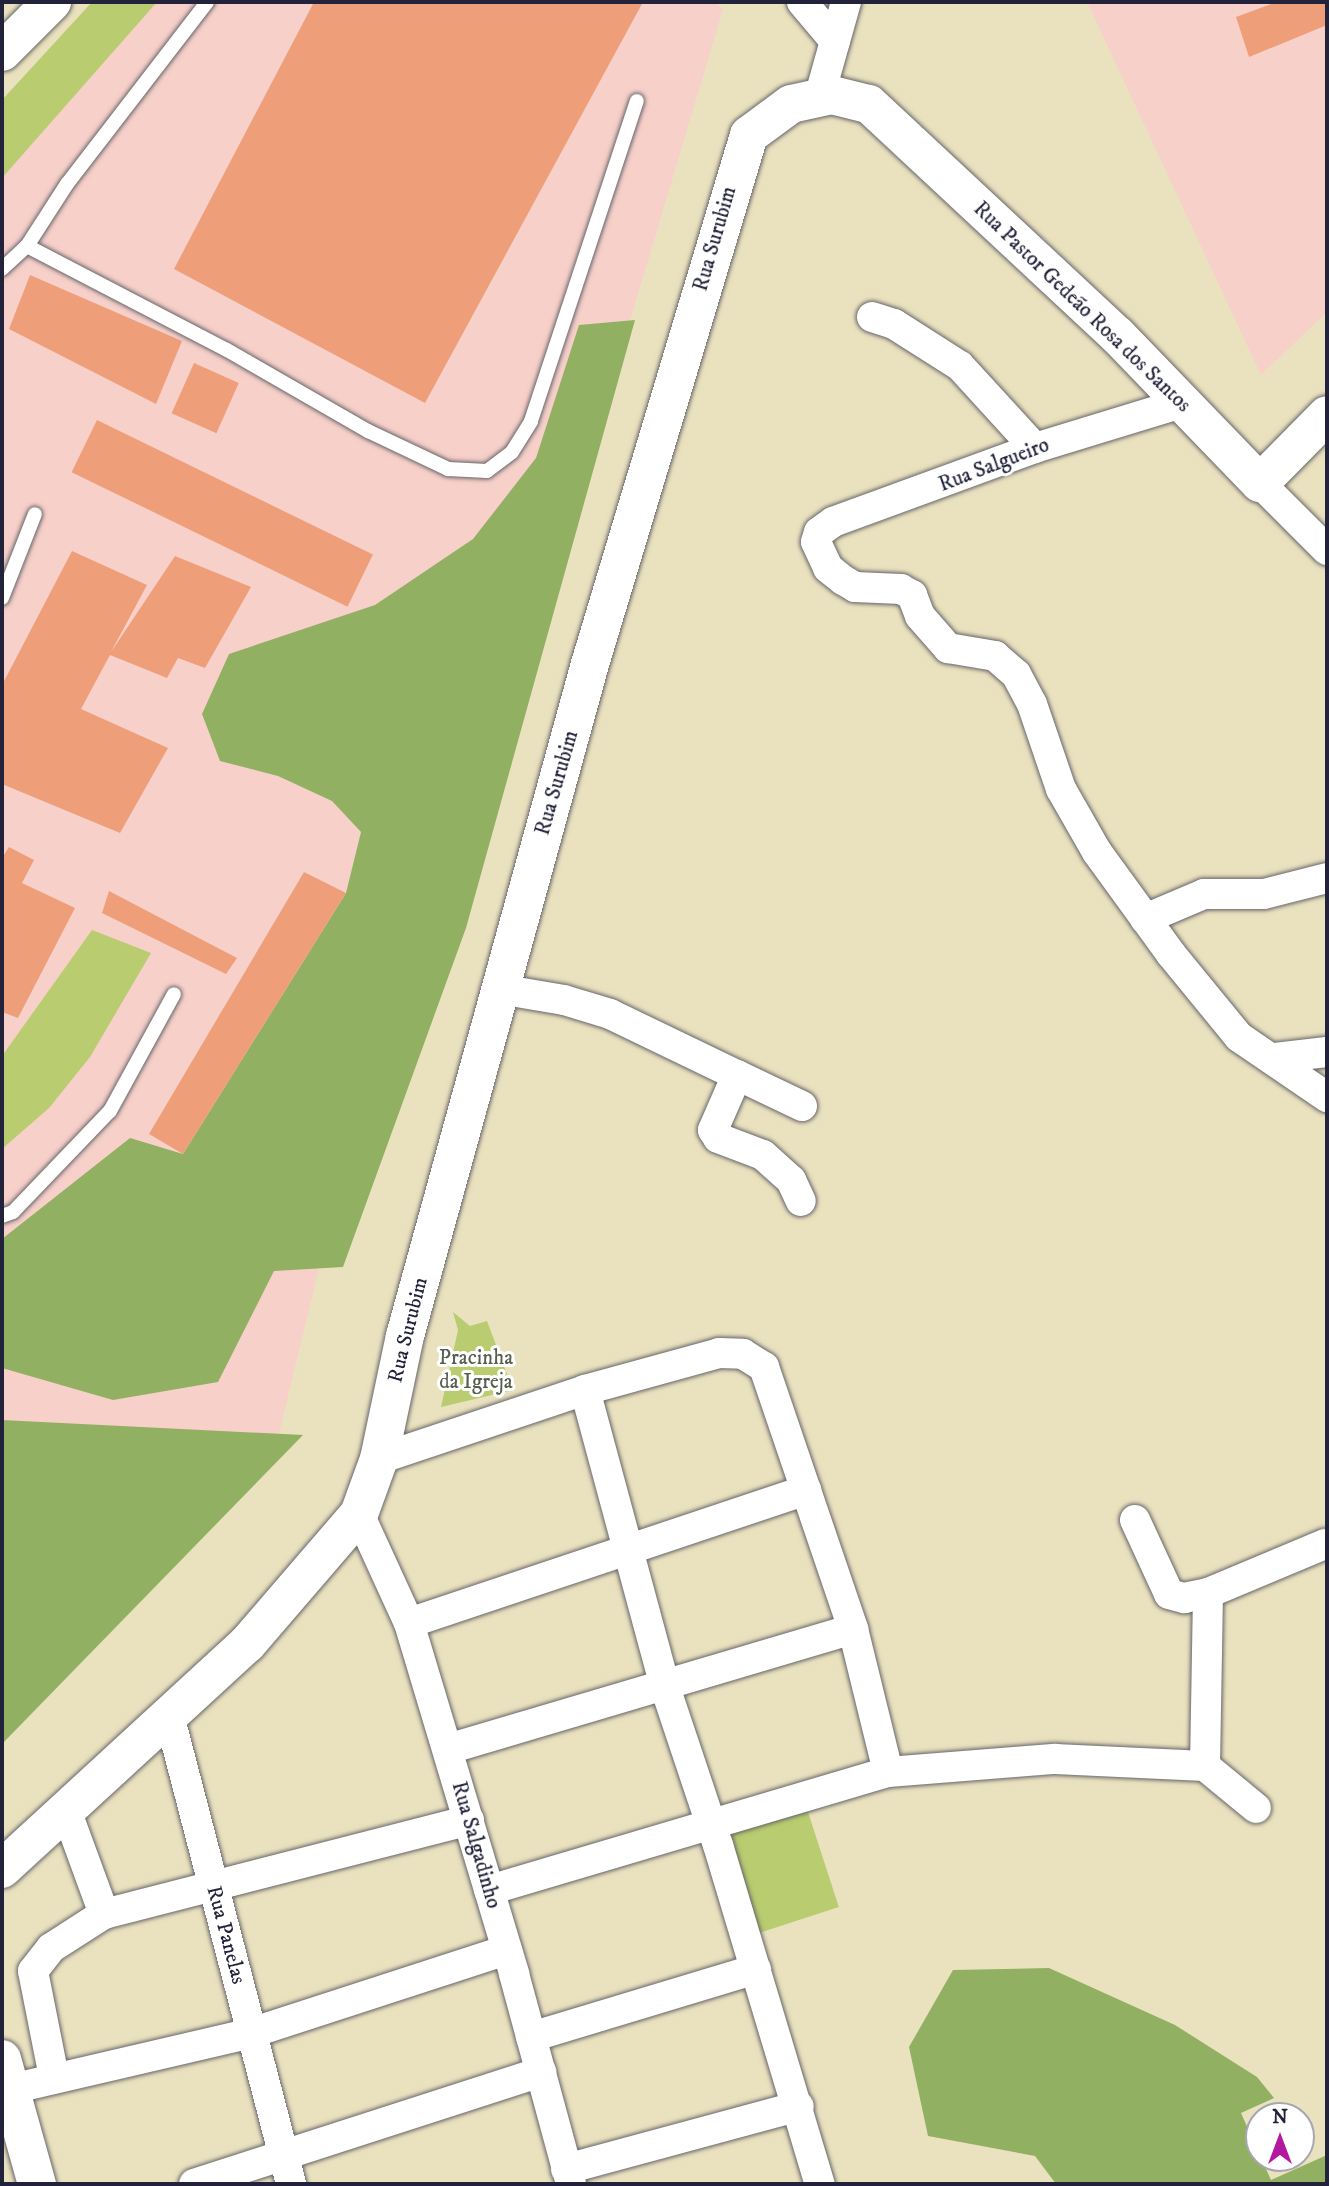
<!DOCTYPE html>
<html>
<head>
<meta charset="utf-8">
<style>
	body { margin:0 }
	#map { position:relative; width:1329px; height:2186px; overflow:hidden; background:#eae2bf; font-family:"IM FELL DW Pica",serif }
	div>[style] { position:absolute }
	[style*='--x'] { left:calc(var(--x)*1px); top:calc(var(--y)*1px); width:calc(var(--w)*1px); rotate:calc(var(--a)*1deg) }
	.built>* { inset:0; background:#f7d0ca }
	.green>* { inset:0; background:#b9cc6f; transform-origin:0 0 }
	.forest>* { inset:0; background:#92b062 }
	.building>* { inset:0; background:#ee9f7a; transform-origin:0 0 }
	.roads { filter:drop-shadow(0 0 2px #686569) drop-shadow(0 0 2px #686569) }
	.lane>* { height:14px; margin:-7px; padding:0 7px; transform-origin:7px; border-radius:7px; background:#fff }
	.street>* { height:30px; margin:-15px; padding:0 15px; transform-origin:15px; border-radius:15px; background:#fff }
	.secondary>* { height:38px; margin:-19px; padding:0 19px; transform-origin:19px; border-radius:19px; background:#fff }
	.highway>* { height:38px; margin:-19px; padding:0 19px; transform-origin:19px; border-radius:19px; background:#fff }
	span { translate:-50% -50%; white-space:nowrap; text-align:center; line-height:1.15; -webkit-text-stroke:6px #fff; paint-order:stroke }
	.street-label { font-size:21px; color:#22223b }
	.park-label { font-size:21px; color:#575e4d }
	.frame { position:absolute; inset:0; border:4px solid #22223b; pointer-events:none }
	.north { position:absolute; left:1245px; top:2102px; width:70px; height:70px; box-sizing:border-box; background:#fff; border:2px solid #a7a7b1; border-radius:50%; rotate:0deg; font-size:19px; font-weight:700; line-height:28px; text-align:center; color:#22223b }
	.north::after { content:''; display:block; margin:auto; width:24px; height:32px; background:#b5179e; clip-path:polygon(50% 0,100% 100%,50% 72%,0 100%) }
</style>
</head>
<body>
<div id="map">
	<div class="built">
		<div style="clip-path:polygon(152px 2px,714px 2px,723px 9px,540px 623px,349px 1143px,271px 1467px,2px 1709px,2px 177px)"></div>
		<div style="clip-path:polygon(1087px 2px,1327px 2px,1327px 312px,1261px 375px)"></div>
	</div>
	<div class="green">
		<div style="clip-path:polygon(92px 2px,157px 2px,2px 178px,2px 100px)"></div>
		<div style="clip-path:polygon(92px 930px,151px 953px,90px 1057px,49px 1108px,2px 1149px,2px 1056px)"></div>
		<div style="clip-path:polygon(453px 1312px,470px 1326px,487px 1321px,513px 1390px,441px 1407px,458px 1330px)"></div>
		<div style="left:807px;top:1809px;width:103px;height:89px;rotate:72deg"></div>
	</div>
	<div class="forest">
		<div style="clip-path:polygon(635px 320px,466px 928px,343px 1267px,274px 1271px,218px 1382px,113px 1400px,2px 1368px,2px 1239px,130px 1138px,183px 1154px,346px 893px,361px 832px,332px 801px,278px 776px,220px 761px,202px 714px,229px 654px,375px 605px,473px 539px,536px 458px,579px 325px)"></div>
		<div style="clip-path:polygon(2px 1420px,303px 1435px,2px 1744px)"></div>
		<div style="clip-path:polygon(1049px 1968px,1175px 2025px,1257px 2077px,1274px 2098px,1241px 2113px,1271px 2180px,1327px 2155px,1327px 2184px,1056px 2184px,1035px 2156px,928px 2136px,909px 2047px,953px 1970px)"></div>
	</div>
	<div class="building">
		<div style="clip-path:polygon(314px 2px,643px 2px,425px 403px,174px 269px)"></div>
		<div style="clip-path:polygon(1277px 2px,1327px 2px,1327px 25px,1249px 57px,1236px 17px)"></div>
		<div style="clip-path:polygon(30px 275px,182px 341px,156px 404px,9px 329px)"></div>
		<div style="left:194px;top:363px;width:49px;height:55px;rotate:24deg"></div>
		<div style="left:97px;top:420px;width:307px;height:58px;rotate:26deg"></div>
		<div style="clip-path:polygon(72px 551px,147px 585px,111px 652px,175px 556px,251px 587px,205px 668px,178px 658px,167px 678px,110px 655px,81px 709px,168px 748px,120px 833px,2px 784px,2px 685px)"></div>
		<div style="clip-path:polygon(9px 847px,34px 860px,22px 883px,75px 908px,18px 1018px,2px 1012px,2px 858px)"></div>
		<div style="clip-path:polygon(304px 872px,346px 893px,183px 1154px,149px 1134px)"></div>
		<div style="clip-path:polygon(109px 891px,237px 958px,226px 974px,102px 913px)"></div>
	</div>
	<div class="roads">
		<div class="lane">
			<div style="--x:27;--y:246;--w:225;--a:27.5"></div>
			<div style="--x:227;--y:350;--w:163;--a:29.9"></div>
			<div style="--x:368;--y:431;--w:89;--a:25.4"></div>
			<div style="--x:448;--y:469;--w:39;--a:3"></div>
			<div style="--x:487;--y:471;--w:31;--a:-37"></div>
			<div style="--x:512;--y:452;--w:36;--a:-58"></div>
			<div style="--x:531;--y:421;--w:337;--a:-71.7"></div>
			<div style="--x:2;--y:269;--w:34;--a:-43"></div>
			<div style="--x:27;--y:246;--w:74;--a:-57.2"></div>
			<div style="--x:67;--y:184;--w:230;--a:-52.4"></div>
			<div style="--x:2;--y:598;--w:90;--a:-68.6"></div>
			<div style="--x:2;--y:1216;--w:12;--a:-20"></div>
			<div style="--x:13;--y:1212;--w:140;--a:-46.2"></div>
			<div style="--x:110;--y:1111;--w:133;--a:-61.3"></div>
		</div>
		<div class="street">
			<div style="--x:802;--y:2;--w:51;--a:49.8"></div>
			<div style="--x:819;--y:98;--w:100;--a:-74.3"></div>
			<div style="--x:872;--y:317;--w:23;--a:18"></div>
			<div style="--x:894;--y:324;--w:78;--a:32.5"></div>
			<div style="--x:960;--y:366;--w:111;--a:47.6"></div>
			<div style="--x:1182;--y:403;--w:154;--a:163"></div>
			<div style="--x:1035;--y:448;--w:215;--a:159.9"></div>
			<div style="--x:833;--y:522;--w:17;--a:144"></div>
			<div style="--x:819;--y:532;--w:10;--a:107"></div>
			<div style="--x:816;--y:542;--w:29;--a:65"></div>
			<div style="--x:828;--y:568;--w:19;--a:39"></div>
			<div style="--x:843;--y:580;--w:14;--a:30"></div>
			<div style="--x:855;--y:587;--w:46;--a:2.5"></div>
			<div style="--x:901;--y:589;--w:13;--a:29"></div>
			<div style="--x:912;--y:595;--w:22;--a:69"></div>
			<div style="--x:920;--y:616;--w:43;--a:48.8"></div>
			<div style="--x:948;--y:648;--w:48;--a:9.7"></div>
			<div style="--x:995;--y:656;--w:28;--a:41"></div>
			<div style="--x:1016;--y:674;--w:34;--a:62"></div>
			<div style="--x:1032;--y:704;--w:90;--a:71.2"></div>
			<div style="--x:1061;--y:789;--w:73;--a:60.3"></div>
			<div style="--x:1097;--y:852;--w:126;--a:54"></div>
			<div style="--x:1171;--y:954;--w:107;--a:50.7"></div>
			<div style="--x:1239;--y:1037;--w:107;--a:34.3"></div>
			<div style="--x:1260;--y:483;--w:95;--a:45"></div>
			<div style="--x:1145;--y:919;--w:64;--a:-23"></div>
			<div style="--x:1204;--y:894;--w:60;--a:0"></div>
			<div style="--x:1264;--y:894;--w:65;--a:-14.3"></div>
			<div style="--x:499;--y:989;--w:66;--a:9.6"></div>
			<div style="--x:564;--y:1000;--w:48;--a:16.9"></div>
			<div style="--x:610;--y:1014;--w:141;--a:25.7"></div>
			<div style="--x:737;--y:1075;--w:60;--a:113.6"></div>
			<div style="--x:713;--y:1130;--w:9;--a:58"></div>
			<div style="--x:718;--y:1138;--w:48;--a:20.7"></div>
			<div style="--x:763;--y:1155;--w:38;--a:42"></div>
			<div style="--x:791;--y:1180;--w:23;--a:65"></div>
			<div style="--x:1275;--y:1058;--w:52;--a:-6.6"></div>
			<div style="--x:737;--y:1075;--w:72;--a:25.5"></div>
			<div style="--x:585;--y:1390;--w:308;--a:74.9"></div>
			<div style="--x:665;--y:1687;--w:167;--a:71.5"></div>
			<div style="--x:718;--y:1845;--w:354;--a:73.3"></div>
			<div style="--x:379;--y:1459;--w:217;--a:-18.5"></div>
			<div style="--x:585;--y:1390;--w:139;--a:-15.4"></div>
			<div style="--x:719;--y:1353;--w:24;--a:2"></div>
			<div style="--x:743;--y:1354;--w:25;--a:32"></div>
			<div style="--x:764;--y:1367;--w:277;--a:71.2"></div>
			<div style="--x:853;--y:1629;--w:147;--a:76.2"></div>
			<div style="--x:888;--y:1772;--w:416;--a:163.5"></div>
			<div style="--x:359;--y:1514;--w:120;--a:65.4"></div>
			<div style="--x:409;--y:1623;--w:366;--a:73.3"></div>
			<div style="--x:514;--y:1974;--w:218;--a:74.8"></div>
			<div style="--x:1135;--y:1520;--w:81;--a:65.3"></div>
			<div style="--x:1169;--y:1594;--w:16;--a:15"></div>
			<div style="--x:1184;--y:1598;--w:25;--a:-12"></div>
			<div style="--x:409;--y:1623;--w:419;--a:-18.5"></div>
			<div style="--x:169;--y:1715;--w:485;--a:75.4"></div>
			<div style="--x:448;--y:1749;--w:422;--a:-16.5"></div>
			<div style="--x:1205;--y:1766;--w:173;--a:-89"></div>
			<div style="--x:1208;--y:1593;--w:127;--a:-22.7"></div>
			<div style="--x:888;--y:1772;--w:168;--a:-4.5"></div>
			<div style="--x:1055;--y:1759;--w:150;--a:2.7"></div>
			<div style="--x:1205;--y:1766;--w:66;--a:39.5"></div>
			<div style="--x:66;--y:1810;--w:111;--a:69.9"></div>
			<div style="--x:104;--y:1914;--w:377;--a:-14.4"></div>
			<div style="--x:531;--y:2037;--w:235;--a:-16.8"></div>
			<div style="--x:54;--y:2077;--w:108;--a:-101.2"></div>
			<div style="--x:33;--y:1971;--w:29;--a:-52"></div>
			<div style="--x:51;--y:1948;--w:63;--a:-32.7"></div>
			<div style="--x:11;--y:2089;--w:246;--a:-13.1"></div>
			<div style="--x:251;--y:2033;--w:269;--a:-18"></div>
			<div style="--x:566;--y:2169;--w:241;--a:-15.1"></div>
			<div style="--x:194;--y:2184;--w:365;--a:-17.9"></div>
		</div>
		<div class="secondary">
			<div style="--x:2;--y:1869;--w:333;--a:-42.6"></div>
			<div style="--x:247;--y:1644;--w:172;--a:-49.3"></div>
			<div style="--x:359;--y:1514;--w:59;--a:-70"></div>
			<div style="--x:379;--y:1459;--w:126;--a:-78.1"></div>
			<div style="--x:405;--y:1336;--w:697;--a:-74.61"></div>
			<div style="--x:590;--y:664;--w:552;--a:-73.27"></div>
			<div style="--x:749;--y:135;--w:52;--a:-36.4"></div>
			<div style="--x:791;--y:104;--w:42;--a:-12.4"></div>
			<div style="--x:832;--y:95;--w:38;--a:14"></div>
			<div style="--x:869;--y:104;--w:339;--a:43"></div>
			<div style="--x:1117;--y:335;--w:206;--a:46"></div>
			<div style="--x:1260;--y:483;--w:95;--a:-45.4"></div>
			<div style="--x:2;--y:2059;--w:130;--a:74.4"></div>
		</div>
		<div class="highway">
			<div style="--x:2;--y:52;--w:71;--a:-45"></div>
		</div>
	</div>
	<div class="street-label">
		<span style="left:715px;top:239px;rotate:-74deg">Rua Surubim</span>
		<span style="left:1082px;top:307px;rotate:44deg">Rua Pastor Gedeão Rosa dos Santos</span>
		<span style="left:994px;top:465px;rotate:-21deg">Rua Salgueiro</span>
		<span style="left:557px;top:783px;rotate:-74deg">Rua Surubim</span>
		<span style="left:408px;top:1330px;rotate:-76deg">Rua Surubim</span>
		<span style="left:476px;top:1845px;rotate:74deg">Rua Salgadinho</span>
		<span style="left:226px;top:1935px;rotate:75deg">Rua Panelas</span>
	</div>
	<div class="park-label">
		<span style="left:476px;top:1370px">Pracinha<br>da Igreja</span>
	</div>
	<div class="frame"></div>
	<div class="north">N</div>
</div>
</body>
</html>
